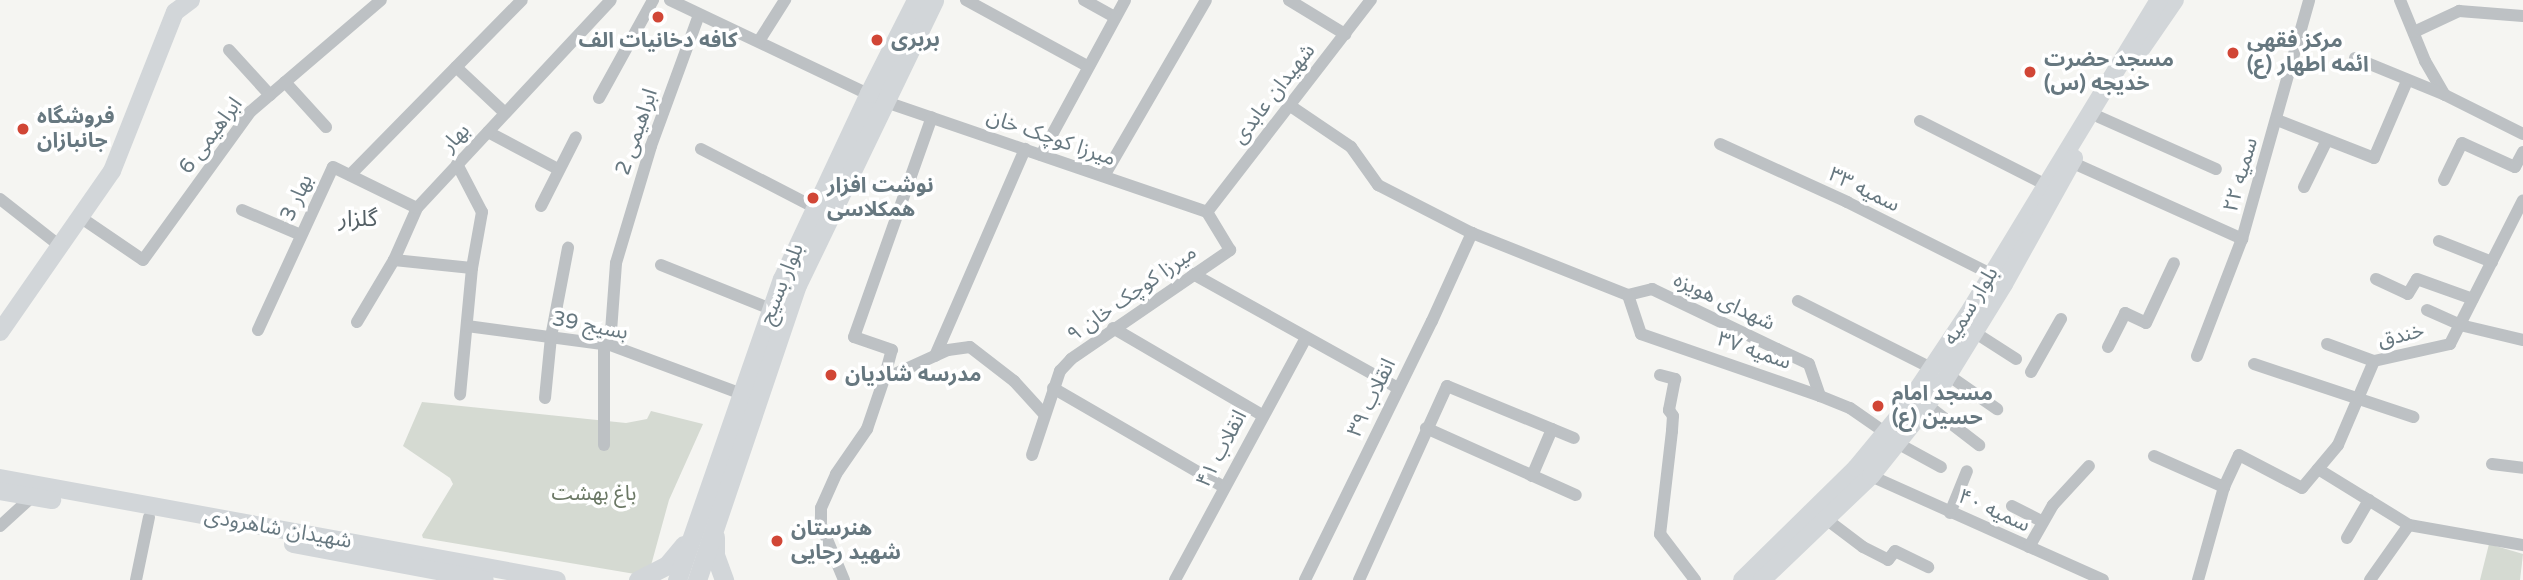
<!DOCTYPE html>
<html>
<head>
<meta charset="utf-8">
<style>
	body { margin:0 }
	#map { position:relative; width:2523px; height:580px; overflow:hidden; background:#f5f5f2; font-family:"Varela Round","Noto Sans Arabic",sans-serif }
	div>[style] { position:absolute }
	[style*='--x'] { left:calc(var(--x)*1px); top:calc(var(--y)*1px); width:calc(var(--w)*1px); rotate:calc(var(--a)*1deg) }
	.green>* { inset:0; background:#d5dad2 }
	.street>* { height:12px; margin:-6px; padding:0 6px; transform-origin:6px; border-radius:6px; background:#bdc1c4 }
	.secondary>* { height:18px; margin:-9px; padding:0 9px; transform-origin:9px; border-radius:9px; background:#d2d6d9 }
	.primary>* { height:19px; margin:-9.5px; padding:0 9.5px; transform-origin:9.5px; border-radius:9.5px; background:#d2d6d9 }
	.dots>* { width:19px; height:19px; translate:-50% -50%; box-sizing:border-box; border:4px solid #fff; border-radius:50% }
	span { translate:-50% -50%; white-space:nowrap; text-align:center; line-height:1.15; -webkit-text-stroke:7px #fff; paint-order:stroke }
	.poi-label { font-size:21px; color:#677880; font-weight:700 }
	.left { translate:0 -50%; text-align:left }
	.street-label { font-size:21px; color:#677880 }
	.park-label { font-size:21px; color:#6b7865 }
	.neighbourhood-label { font-size:23px; color:#546066 }
</style>
</head>
<body>
<div id="map">
	<div class="green">
		<div style="clip-path:polygon(422px 402px,626px 423px,647px 419px,651px 411px,703px 424px,669px 500px,650px 569px,635px 574px,423px 538px,422px 535px,453px 484px,450px 478px,403px 446px)"></div>
		<div style="clip-path:polygon(2489px 544px,2523px 554px,2520px 580px,2480px 580px)"></div>
	</div>
	<div class="street">
		<div style="--x:670;--y:0;--w:236;--a:25.4"></div>
		<div style="--x:883;--y:101;--w:342;--a:18.9"></div>
		<div style="--x:966;--y:0;--w:138;--a:28.6"></div>
		<div style="--x:1084;--y:0;--w:35;--a:29"></div>
		<div style="--x:1289;--y:0;--w:66;--a:31.3"></div>
		<div style="--x:2400;--y:0;--w:66;--a:67.7"></div>
		<div style="--x:2425;--y:61;--w:39;--a:60"></div>
		<div style="--x:2445;--y:95;--w:87;--a:26.6"></div>
		<div style="--x:2414;--y:32;--w:50;--a:-25"></div>
		<div style="--x:2459;--y:11;--w:64;--a:4.5"></div>
		<div style="--x:759;--y:41;--w:49;--a:-57.6"></div>
		<div style="--x:229;--y:50;--w:61;--a:47.7"></div>
		<div style="--x:2355;--y:58;--w:97;--a:22.3"></div>
		<div style="--x:456;--y:67;--w:67;--a:43.2"></div>
		<div style="--x:285;--y:82;--w:61;--a:47.7"></div>
		<div style="--x:599;--y:98;--w:112;--a:-61.1"></div>
		<div style="--x:1289;--y:105;--w:75;--a:34.1"></div>
		<div style="--x:1351;--y:147;--w:47;--a:54.6"></div>
		<div style="--x:1378;--y:185;--w:106;--a:27.1"></div>
		<div style="--x:1472;--y:233;--w:168;--a:21.7"></div>
		<div style="--x:1628;--y:295;--w:25;--a:-14"></div>
		<div style="--x:1652;--y:289;--w:139;--a:25.6"></div>
		<div style="--x:1777;--y:349;--w:35;--a:25"></div>
		<div style="--x:1809;--y:364;--w:34;--a:71"></div>
		<div style="--x:2099;--y:117;--w:128;--a:24"></div>
		<div style="--x:2277;--y:120;--w:104;--a:21.4"></div>
		<div style="--x:2374;--y:158;--w:84;--a:-66.8"></div>
		<div style="--x:1920;--y:121;--w:139;--a:26.9"></div>
		<div style="--x:488;--y:132;--w:79;--a:27.9"></div>
		<div style="--x:1720;--y:144;--w:140;--a:24.5"></div>
		<div style="--x:1847;--y:202;--w:161;--a:26.6"></div>
		<div style="--x:701;--y:149;--w:127;--a:27.2"></div>
		<div style="--x:1041;--y:155;--w:176;--a:-61.5"></div>
		<div style="--x:2071;--y:162;--w:188;--a:24.2"></div>
		<div style="--x:457;--y:164;--w:54;--a:62.5"></div>
		<div style="--x:482;--y:212;--w:57;--a:100.1"></div>
		<div style="--x:472;--y:268;--w:127;--a:95.4"></div>
		<div style="--x:350;--y:175;--w:245;--a:-45.5"></div>
		<div style="--x:1104;--y:176;--w:203;--a:-59.9"></div>
		<div style="--x:2444;--y:180;--w:41;--a:-64.1"></div>
		<div style="--x:2462;--y:143;--w:58;--a:24.4"></div>
		<div style="--x:2515;--y:167;--w:17;--a:-62"></div>
		<div style="--x:2304;--y:187;--w:52;--a:-63.9"></div>
		<div style="--x:0;--y:199;--w:76;--a:38.1"></div>
		<div style="--x:541;--y:206;--w:77;--a:-63.1"></div>
		<div style="--x:242;--y:210;--w:64;--a:23"></div>
		<div style="--x:1207;--y:212;--w:268;--a:-52.3"></div>
		<div style="--x:80;--y:217;--w:76;--a:34.3"></div>
		<div style="--x:143;--y:260;--w:183;--a:-54.1"></div>
		<div style="--x:250;--y:112;--w:172;--a:-40.5"></div>
		<div style="--x:2439;--y:241;--w:57;--a:21.6"></div>
		<div style="--x:394;--y:260;--w:78;--a:5.9"></div>
		<div style="--x:661;--y:265;--w:118;--a:21.8"></div>
		<div style="--x:1193;--y:274;--w:235;--a:29.1"></div>
		<div style="--x:2376;--y:279;--w:35;--a:25"></div>
		<div style="--x:2408;--y:294;--w:17;--a:-59"></div>
		<div style="--x:2417;--y:279;--w:59;--a:19.7"></div>
		<div style="--x:1628;--y:295;--w:41;--a:71.6"></div>
		<div style="--x:1641;--y:334;--w:189;--a:19.1"></div>
		<div style="--x:1820;--y:396;--w:32;--a:22"></div>
		<div style="--x:1850;--y:408;--w:44;--a:34.8"></div>
		<div style="--x:1798;--y:301;--w:151;--a:26.7"></div>
		<div style="--x:2427;--y:310;--w:36;--a:24"></div>
		<div style="--x:2460;--y:325;--w:65;--a:13.4"></div>
		<div style="--x:357;--y:322;--w:72;--a:-59.2"></div>
		<div style="--x:394;--y:260;--w:57;--a:-66.1"></div>
		<div style="--x:417;--y:208;--w:284;--a:-47"></div>
		<div style="--x:467;--y:326;--w:144;--a:7.6"></div>
		<div style="--x:610;--y:345;--w:141;--a:20.4"></div>
		<div style="--x:1113;--y:328;--w:173;--a:30.3"></div>
		<div style="--x:258;--y:330;--w:179;--a:-65.3"></div>
		<div style="--x:333;--y:167;--w:93;--a:26"></div>
		<div style="--x:1974;--y:332;--w:50;--a:32.7"></div>
		<div style="--x:2327;--y:344;--w:50;--a:19.9"></div>
		<div style="--x:610;--y:345;--w:82;--a:-85.8"></div>
		<div style="--x:616;--y:263;--w:122;--a:-73.3"></div>
		<div style="--x:651;--y:146;--w:140;--a:-69.9"></div>
		<div style="--x:2108;--y:347;--w:38;--a:-63"></div>
		<div style="--x:2125;--y:313;--w:23;--a:25"></div>
		<div style="--x:2146;--y:323;--w:66;--a:-65"></div>
		<div style="--x:935;--y:356;--w:226;--a:-66.5"></div>
		<div style="--x:2197;--y:356;--w:125;--a:-69"></div>
		<div style="--x:2242;--y:239;--w:248;--a:-74.3"></div>
		<div style="--x:2254;--y:364;--w:168;--a:18.4"></div>
		<div style="--x:2031;--y:372;--w:61;--a:-60.5"></div>
		<div style="--x:1660;--y:375;--w:16;--a:15"></div>
		<div style="--x:1675;--y:379;--w:32;--a:101"></div>
		<div style="--x:1669;--y:410;--w:7;--a:56"></div>
		<div style="--x:1673;--y:416;--w:15;--a:94"></div>
		<div style="--x:1672;--y:431;--w:104;--a:96.6"></div>
		<div style="--x:1660;--y:534;--w:58;--a:52.7"></div>
		<div style="--x:1948;--y:375;--w:60;--a:34.8"></div>
		<div style="--x:884;--y:379;--w:70;--a:-24.4"></div>
		<div style="--x:948;--y:350;--w:22;--a:-8"></div>
		<div style="--x:970;--y:347;--w:56;--a:37.7"></div>
		<div style="--x:1014;--y:381;--w:45;--a:47.7"></div>
		<div style="--x:1053;--y:388;--w:198;--a:30.1"></div>
		<div style="--x:545;--y:398;--w:61;--a:-84.4"></div>
		<div style="--x:551;--y:337;--w:91;--a:-79.2"></div>
		<div style="--x:1927;--y:405;--w:66;--a:37.6"></div>
		<div style="--x:1426;--y:428;--w:164;--a:24.1"></div>
		<div style="--x:1897;--y:443;--w:50;--a:28.6"></div>
		<div style="--x:604;--y:445;--w:101;--a:-90"></div>
		<div style="--x:1032;--y:455;--w:89;--a:-71.6"></div>
		<div style="--x:1060;--y:371;--w:16;--a:-47"></div>
		<div style="--x:1071;--y:359;--w:193;--a:-34.4"></div>
		<div style="--x:1230;--y:250;--w:44;--a:-121.2"></div>
		<div style="--x:2154;--y:456;--w:77;--a:23.9"></div>
		<div style="--x:2224;--y:487;--w:35;--a:-65"></div>
		<div style="--x:2239;--y:455;--w:71;--a:27.6"></div>
		<div style="--x:2302;--y:488;--w:56;--a:-50.1"></div>
		<div style="--x:2338;--y:445;--w:91;--a:-66.8"></div>
		<div style="--x:2374;--y:361;--w:78;--a:-12.6"></div>
		<div style="--x:2450;--y:344;--w:161;--a:-63.1"></div>
		<div style="--x:2492;--y:464;--w:31;--a:7"></div>
		<div style="--x:2318;--y:469;--w:107;--a:31.6"></div>
		<div style="--x:2409;--y:525;--w:116;--a:10"></div>
		<div style="--x:1532;--y:476;--w:51;--a:-66.9"></div>
		<div style="--x:1871;--y:476;--w:254;--a:24.1"></div>
		<div style="--x:2012;--y:506;--w:33;--a:27"></div>
		<div style="--x:1950;--y:513;--w:45;--a:-68"></div>
		<div style="--x:1826;--y:519;--w:46;--a:37.1"></div>
		<div style="--x:1863;--y:547;--w:28;--a:27"></div>
		<div style="--x:1888;--y:560;--w:11;--a:-52"></div>
		<div style="--x:1895;--y:551;--w:37;--a:26"></div>
		<div style="--x:0;--y:526;--w:45;--a:-42.3"></div>
		<div style="--x:2347;--y:538;--w:44;--a:-59.9"></div>
		<div style="--x:2029;--y:547;--w:48;--a:-60.3"></div>
		<div style="--x:2053;--y:505;--w:53;--a:-47.3"></div>
		<div style="--x:136;--y:580;--w:64;--a:-78.3"></div>
		<div style="--x:844;--y:580;--w:60;--a:-112.7"></div>
		<div style="--x:821;--y:525;--w:17;--a:-90"></div>
		<div style="--x:821;--y:508;--w:37;--a:-66"></div>
		<div style="--x:836;--y:474;--w:55;--a:-55.4"></div>
		<div style="--x:867;--y:429;--w:53;--a:-71.2"></div>
		<div style="--x:884;--y:379;--w:30;--a:-75"></div>
		<div style="--x:892;--y:350;--w:40;--a:-161.1"></div>
		<div style="--x:854;--y:337;--w:233;--a:-70.5"></div>
		<div style="--x:1175;--y:580;--w:275;--a:-61.6"></div>
		<div style="--x:1305;--y:580;--w:288;--a:-63.9"></div>
		<div style="--x:1432;--y:321;--w:97;--a:-65.6"></div>
		<div style="--x:1359;--y:580;--w:213;--a:-65.6"></div>
		<div style="--x:1447;--y:386;--w:137;--a:22.3"></div>
		<div style="--x:2198;--y:580;--w:97;--a:-74.4"></div>
		<div style="--x:2370;--y:580;--w:67;--a:-54.7"></div>
	</div>
	<div class="secondary">
		<div style="--x:2142;--y:48;--w:58;--a:-55.5"></div>
		<div style="--x:0;--y:332;--w:196;--a:-55.2"></div>
		<div style="--x:112;--y:171;--w:171;--a:-68.4"></div>
		<div style="--x:175;--y:12;--w:20;--a:-37"></div>
		<div style="--x:0;--y:478;--w:566;--a:10.38"></div>
		<div style="--x:0;--y:491;--w:53;--a:9.8"></div>
		<div style="--x:293;--y:544;--w:195;--a:10.6"></div>
		<div style="--x:1742;--y:580;--w:160;--a:-44.5"></div>
		<div style="--x:1856;--y:468;--w:74;--a:-50.5"></div>
		<div style="--x:1903;--y:411;--w:123;--a:-56.3"></div>
		<div style="--x:1971;--y:309;--w:362;--a:-58.7"></div>
		<div style="--x:1762;--y:580;--w:151;--a:-43.7"></div>
		<div style="--x:1871;--y:476;--w:75;--a:-51.5"></div>
		<div style="--x:1918;--y:417;--w:46;--a:-53.9"></div>
		<div style="--x:1945;--y:380;--w:113;--a:-58.4"></div>
		<div style="--x:2004;--y:284;--w:144;--a:-60.9"></div>
	</div>
	<div class="primary">
		<div style="--x:715;--y:537;--w:18;--a:90"></div>
		<div style="--x:715;--y:555;--w:27;--a:70"></div>
		<div style="--x:638;--y:580;--w:33;--a:-27"></div>
		<div style="--x:667;--y:565;--w:26;--a:-50"></div>
		<div style="--x:677;--y:580;--w:319;--a:-70.8"></div>
		<div style="--x:782;--y:279;--w:205;--a:-64.9"></div>
		<div style="--x:869;--y:93;--w:104;--a:-63.2"></div>
		<div style="--x:697;--y:580;--w:311;--a:-71.3"></div>
		<div style="--x:797;--y:285;--w:316;--a:-64.3"></div>
	</div>
	<div class="dots">
		<div style="left:658px;top:17px;background:#d14636"></div>
		<div style="left:877px;top:40px;background:#d14636"></div>
		<div style="left:2233px;top:53px;background:#d14636"></div>
		<div style="left:2030px;top:72px;background:#d14636"></div>
		<div style="left:23px;top:129px;background:#d14636"></div>
		<div style="left:813px;top:198px;background:#d14636"></div>
		<div style="left:831px;top:375px;background:#d14636"></div>
		<div style="left:1878px;top:406px;background:#d14636"></div>
		<div style="left:777px;top:541px;background:#d14636"></div>
	</div>
	<div class="poi-label">
		<span class="left" style="left:891px;top:40px">بربری</span>
		<span style="left:658px;top:41px">کافه دخانیات الف</span>
		<span class="left" style="left:2247px;top:53px">مرکز فقهی<br>ائمه اطهار (ع)</span>
		<span class="left" style="left:2044px;top:72px">مسجد حضرت<br>خدیجه (س)</span>
		<span class="left" style="left:37px;top:129px">فروشگاه<br>جانبازان</span>
		<span class="left" style="left:827px;top:198px">نوشت افزار<br>همکلاسی</span>
		<span class="left" style="left:845px;top:375px">مدرسه شادیان</span>
		<span class="left" style="left:1892px;top:406px">مسجد امام<br>حسین (ع)</span>
		<span class="left" style="left:791px;top:541px">هنرستان<br>شهید رجایی</span>
	</div>
	<div class="street-label">
		<span style="left:1274px;top:94px;rotate:-52deg">شهیدان عابدی</span>
		<span style="left:637px;top:132px;rotate:-71deg">ابراهیمی 2</span>
		<span style="left:211px;top:136px;rotate:-53deg">ابراهیمی 6</span>
		<span style="left:456px;top:138px;rotate:-47deg">بهار</span>
		<span style="left:1051px;top:138px;rotate:19deg">میرزا کوچک خان</span>
		<span style="left:2241px;top:175px;rotate:-74deg">سمیه ۲۲</span>
		<span style="left:1864px;top:190px;rotate:26deg">سمیه ۳۳</span>
		<span style="left:297px;top:198px;rotate:-65deg">بهار 3</span>
		<span style="left:782px;top:284px;rotate:-68deg">بلوار بسیج</span>
		<span style="left:1132px;top:294px;rotate:-35deg">میرزا کوچک خان ۹</span>
		<span style="left:1724px;top:302px;rotate:25deg">شهدای هویزه</span>
		<span style="left:1971px;top:306px;rotate:-59deg">بلوار سمیه</span>
		<span style="left:590px;top:326px;rotate:11deg">بسیج 39</span>
		<span style="left:2401px;top:336px;rotate:-14deg">خندق</span>
		<span style="left:1754px;top:351px;rotate:19deg">سمیه ۳۷</span>
		<span style="left:1372px;top:398px;rotate:-64deg">انقلاب ۳۹</span>
		<span style="left:1222px;top:449px;rotate:-62deg">انقلاب ۴۱</span>
		<span style="left:1994px;top:511px;rotate:24deg">سمیه ۴۰</span>
		<span style="left:278px;top:529px;rotate:10deg">شهیدان شاهرودی</span>
	</div>
	<div class="park-label">
		<span style="left:594px;top:494px">باغ بهشت</span>
	</div>
	<div class="neighbourhood-label">
		<span style="left:358px;top:219px">گلزار</span>
	</div>
</div>
</body>
</html>
